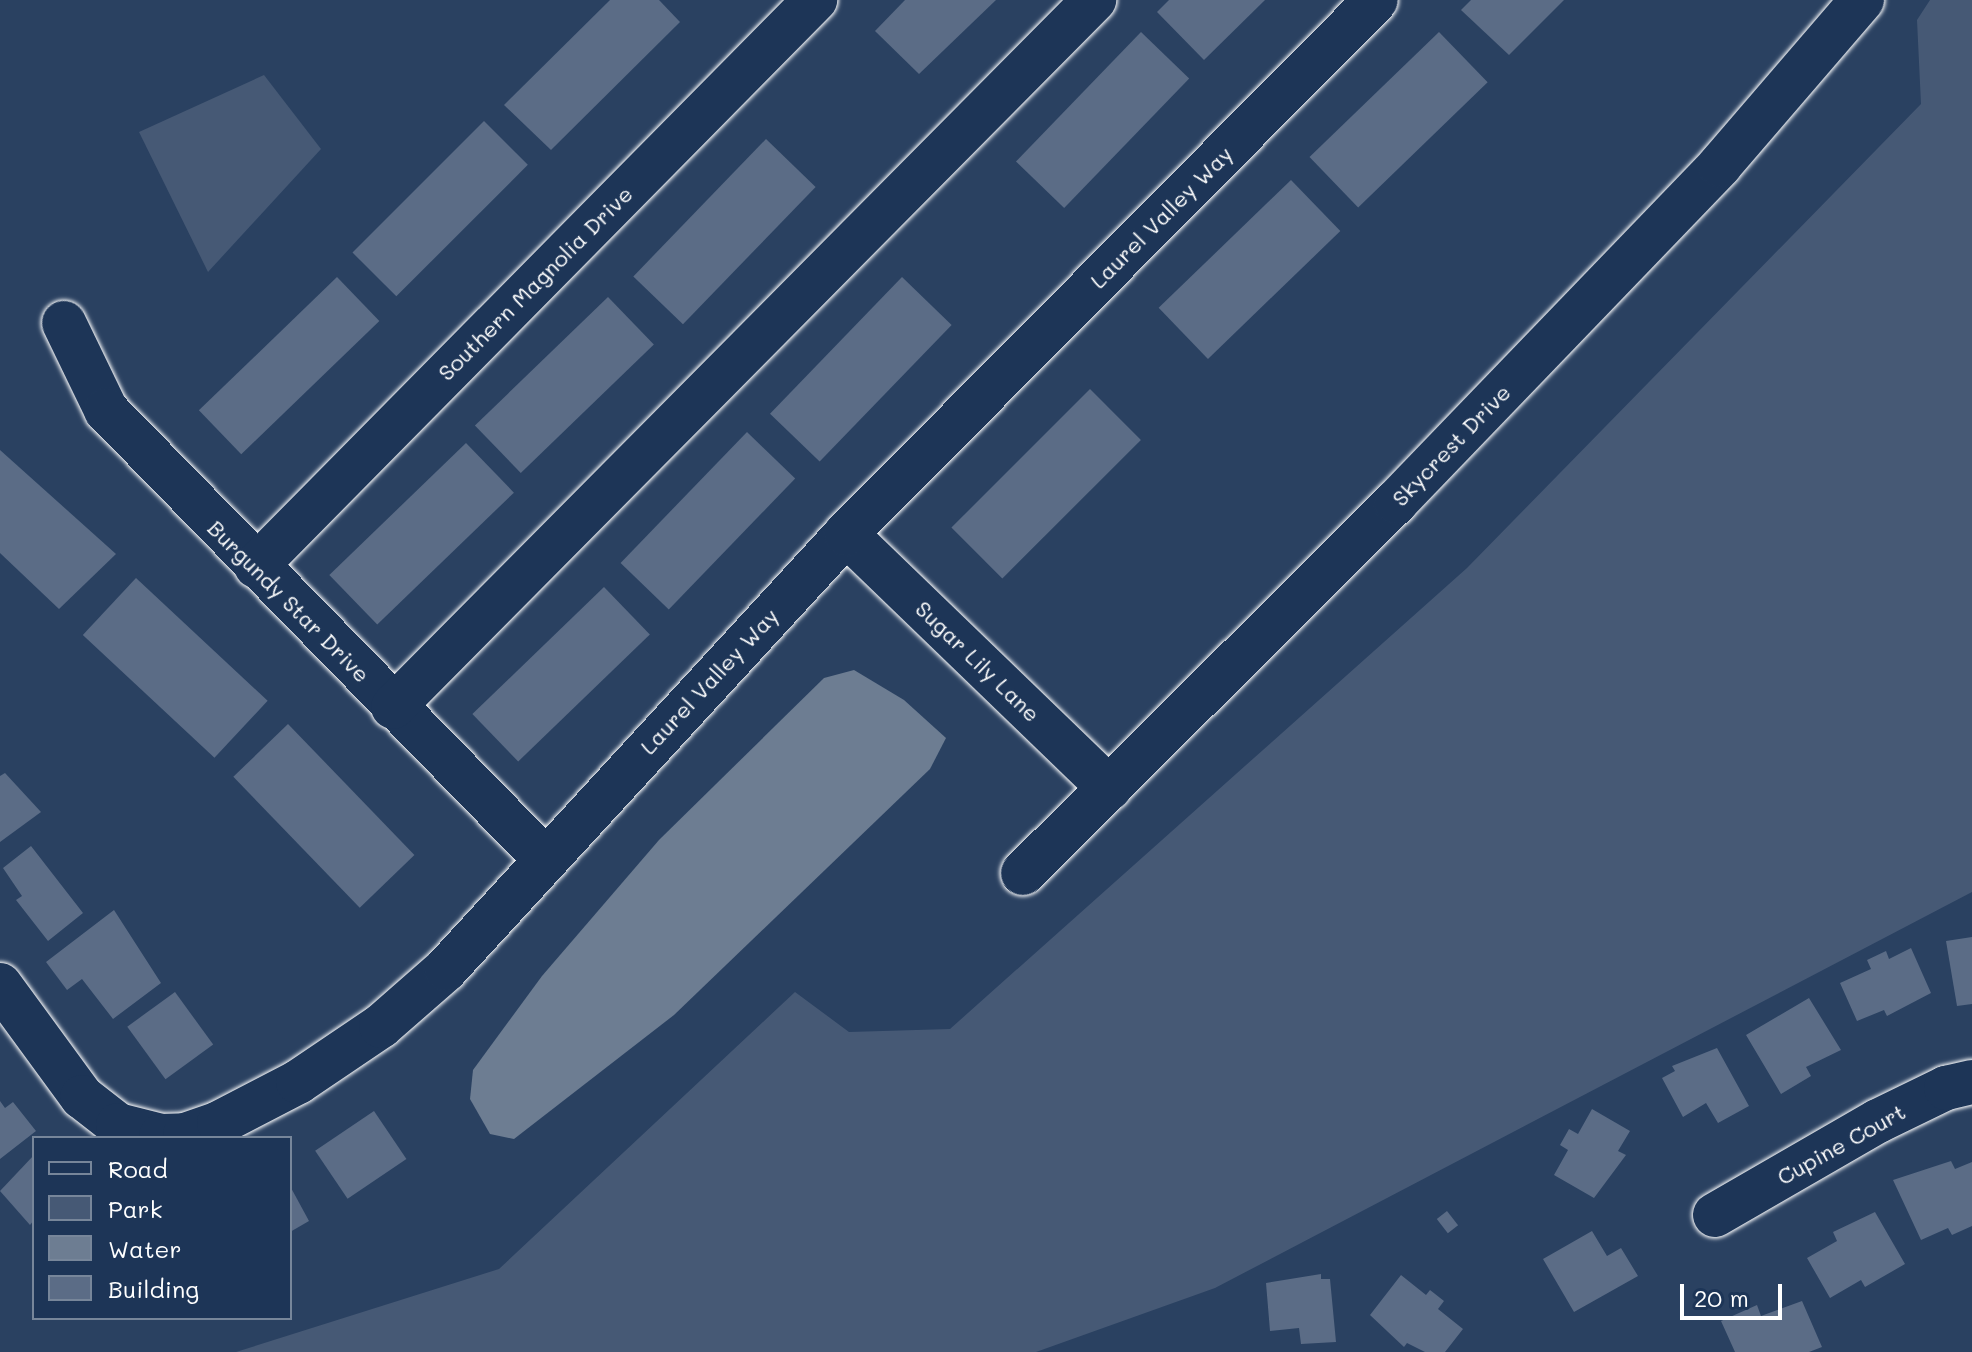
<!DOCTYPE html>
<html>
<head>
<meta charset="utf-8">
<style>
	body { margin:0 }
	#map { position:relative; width:1972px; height:1352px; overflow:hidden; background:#2a4161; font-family:Mali,sans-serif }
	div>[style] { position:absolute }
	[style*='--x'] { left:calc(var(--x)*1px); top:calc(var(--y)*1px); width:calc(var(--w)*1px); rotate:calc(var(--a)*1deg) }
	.green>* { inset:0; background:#465975 }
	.water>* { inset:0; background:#6d7d92 }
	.building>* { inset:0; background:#5b6c86; transform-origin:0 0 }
	.roads { filter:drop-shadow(0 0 2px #fff) drop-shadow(0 0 2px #fff) }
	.minor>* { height:44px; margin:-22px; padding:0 22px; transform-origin:22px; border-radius:22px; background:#1d3557 }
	span { translate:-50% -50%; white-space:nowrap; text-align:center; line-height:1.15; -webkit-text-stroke:6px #1d3557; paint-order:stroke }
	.street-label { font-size:22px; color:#fff }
	.legend { position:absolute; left:32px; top:1136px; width:260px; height:184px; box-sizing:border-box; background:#1d3557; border:2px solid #77869a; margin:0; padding:10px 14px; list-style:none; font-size:24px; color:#fff }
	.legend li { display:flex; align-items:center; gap:16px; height:40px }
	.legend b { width:40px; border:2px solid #77869a }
	.scale { position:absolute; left:1680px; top:1284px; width:102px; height:36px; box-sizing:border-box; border:4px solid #fff; border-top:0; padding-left:10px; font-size:24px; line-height:28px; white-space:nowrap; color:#fff; -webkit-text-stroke:6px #1d3557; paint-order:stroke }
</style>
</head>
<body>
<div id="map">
	<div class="green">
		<div style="clip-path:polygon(1930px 0,1972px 0,1972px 892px,1215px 1288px,1036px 1352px,236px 1352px,499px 1269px,795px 992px,849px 1032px,950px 1029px,1467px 568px,1921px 104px,1917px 20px)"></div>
		<div style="clip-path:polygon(264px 75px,321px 149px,208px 272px,139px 132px)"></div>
	</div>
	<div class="water">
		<div style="clip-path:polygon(854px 670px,904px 700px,946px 738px,930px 769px,674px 1015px,514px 1139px,490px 1134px,470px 1099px,473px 1070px,542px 976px,659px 840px,824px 678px)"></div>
	</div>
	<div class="building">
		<div style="clip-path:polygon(610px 0,659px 0,680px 22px,551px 150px,504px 105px)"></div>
		<div style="clip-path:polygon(905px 0,996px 0,919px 74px,875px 31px)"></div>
		<div style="clip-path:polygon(1169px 0,1265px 0,1204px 60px,1157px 12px)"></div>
		<div style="clip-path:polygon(1471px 0,1564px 0,1509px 55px,1461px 10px)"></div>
		<div style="left:1141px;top:32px;width:67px;height:180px;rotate:44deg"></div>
		<div style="left:1439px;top:32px;width:70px;height:180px;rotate:46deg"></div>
		<div style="left:484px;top:121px;width:62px;height:186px;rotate:45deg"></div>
		<div style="left:766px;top:139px;width:69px;height:191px;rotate:44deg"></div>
		<div style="left:1291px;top:180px;width:71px;height:184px;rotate:46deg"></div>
		<div style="left:337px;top:277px;width:61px;height:192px;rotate:46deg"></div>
		<div style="left:902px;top:277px;width:69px;height:190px;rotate:44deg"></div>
		<div style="left:608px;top:297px;width:66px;height:185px;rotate:46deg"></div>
		<div style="left:1090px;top:389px;width:72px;height:196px;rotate:45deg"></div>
		<div style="left:747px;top:432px;width:67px;height:182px;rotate:44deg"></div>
		<div style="left:466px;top:443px;width:69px;height:190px;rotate:46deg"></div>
		<div style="clip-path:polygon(0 450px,116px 554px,59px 609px,0 553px)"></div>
		<div style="left:136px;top:578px;width:180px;height:78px;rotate:43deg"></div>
		<div style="left:604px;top:587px;width:66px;height:183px;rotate:46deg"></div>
		<div style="left:288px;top:724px;width:182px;height:76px;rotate:46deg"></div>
		<div style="clip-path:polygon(5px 773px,41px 812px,0 842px,0 776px)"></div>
		<div style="clip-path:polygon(31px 846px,83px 913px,48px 941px,16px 900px,22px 896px,3px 868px)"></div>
		<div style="clip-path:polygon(114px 910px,161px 983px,113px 1019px,82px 979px,67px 990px,46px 962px)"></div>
		<div style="clip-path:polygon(1972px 937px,1972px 1004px,1957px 1006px,1946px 941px)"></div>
		<div style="clip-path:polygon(1911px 948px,1931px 993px,1887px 1016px,1884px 1010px,1857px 1021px,1840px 983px,1871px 969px,1867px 960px,1886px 951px,1889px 959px)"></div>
		<div style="left:175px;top:992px;width:65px;height:59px;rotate:54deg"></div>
		<div style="clip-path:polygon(1809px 998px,1841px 1050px,1806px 1067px,1811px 1076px,1781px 1094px,1746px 1035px)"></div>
		<div style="clip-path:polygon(1717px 1048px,1749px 1106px,1718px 1123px,1706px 1103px,1683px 1117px,1662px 1078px,1675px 1071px,1672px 1066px)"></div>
		<div style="clip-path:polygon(0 1101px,5px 1108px,13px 1102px,36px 1131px,0 1159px)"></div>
		<div style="clip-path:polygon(1592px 1109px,1630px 1131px,1618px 1151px,1626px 1155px,1594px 1198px,1554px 1175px,1568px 1150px,1560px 1145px,1569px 1129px,1578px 1134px)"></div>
		<div style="left:374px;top:1111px;width:58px;height:71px;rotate:56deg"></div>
		<div style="clip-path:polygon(34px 1155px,34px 1220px,30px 1225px,0 1191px)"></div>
		<div style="clip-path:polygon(1951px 1161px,1955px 1169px,1972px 1162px,1972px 1226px,1952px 1235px,1948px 1228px,1921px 1240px,1893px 1180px)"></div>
		<div style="clip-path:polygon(290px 1186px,309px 1221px,290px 1232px)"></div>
		<div style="left:1447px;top:1211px;width:18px;height:13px;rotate:52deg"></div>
		<div style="clip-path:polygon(1875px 1212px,1905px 1264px,1865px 1287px,1861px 1280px,1830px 1298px,1807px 1258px,1837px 1241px,1833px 1232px)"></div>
		<div style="clip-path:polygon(1592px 1231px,1607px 1256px,1621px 1248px,1638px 1276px,1574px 1312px,1543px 1259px)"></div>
		<div style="clip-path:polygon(1321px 1274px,1321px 1279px,1330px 1279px,1336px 1342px,1301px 1344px,1299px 1328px,1270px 1331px,1266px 1283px)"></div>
		<div style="clip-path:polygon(1401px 1275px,1426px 1295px,1430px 1290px,1444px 1301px,1438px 1309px,1463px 1329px,1445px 1352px,1425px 1352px,1407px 1343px,1404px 1347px,1370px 1315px)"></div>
		<div style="clip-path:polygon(1802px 1301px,1822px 1347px,1809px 1352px,1735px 1352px,1721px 1321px,1757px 1305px,1761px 1316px)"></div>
	</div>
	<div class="roads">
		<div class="minor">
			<div style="--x:64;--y:323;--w:97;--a:64.2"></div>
			<div style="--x:106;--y:410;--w:627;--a:45.65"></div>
			<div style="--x:846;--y:534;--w:366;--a:44"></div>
			<div style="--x:256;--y:566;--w:796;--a:-45.36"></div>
			<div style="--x:393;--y:707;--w:996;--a:-45.24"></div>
			<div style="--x:1023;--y:873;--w:526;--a:-44.85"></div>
			<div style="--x:1396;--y:502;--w:467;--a:-46.1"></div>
			<div style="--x:1720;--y:165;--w:218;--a:-49.3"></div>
			<div style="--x:0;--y:985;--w:139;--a:53.8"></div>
			<div style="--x:82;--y:1097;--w:46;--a:37.9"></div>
			<div style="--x:118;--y:1125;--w:44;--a:14.3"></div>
			<div style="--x:161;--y:1136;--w:24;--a:-2"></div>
			<div style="--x:185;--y:1135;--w:36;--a:-19"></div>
			<div style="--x:219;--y:1123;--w:89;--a:-27.4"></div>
			<div style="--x:298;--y:1082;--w:100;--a:-34"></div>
			<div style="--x:381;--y:1026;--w:86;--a:-41.2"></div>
			<div style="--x:446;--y:969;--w:591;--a:-47.4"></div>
			<div style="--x:846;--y:534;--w:752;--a:-45.22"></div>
			<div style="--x:1715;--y:1215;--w:188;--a:-30"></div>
			<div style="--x:1878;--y:1121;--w:76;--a:-25.9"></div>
			<div style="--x:1946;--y:1088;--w:27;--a:-13"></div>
		</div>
	</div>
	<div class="street-label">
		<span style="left:1161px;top:217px;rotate:-45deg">Laurel Valley Way</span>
		<span style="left:535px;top:283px;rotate:-45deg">Southern Magnolia Drive</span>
		<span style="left:1451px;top:445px;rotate:-46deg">Skycrest Drive</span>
		<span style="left:289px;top:601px;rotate:45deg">Burgundy Star Drive</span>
		<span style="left:978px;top:661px;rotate:44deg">Sugar Lily Lane</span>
		<span style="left:709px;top:681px;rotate:-47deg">Laurel Valley Way</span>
		<span style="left:1841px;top:1144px;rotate:-29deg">Cupine Court</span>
	</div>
	<ul class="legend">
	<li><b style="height:10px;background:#1d3557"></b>Road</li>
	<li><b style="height:22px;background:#465975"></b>Park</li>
	<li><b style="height:22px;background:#6d7d92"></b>Water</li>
	<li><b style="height:22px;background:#5b6c86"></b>Building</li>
	</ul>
	<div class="scale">20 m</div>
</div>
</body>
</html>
